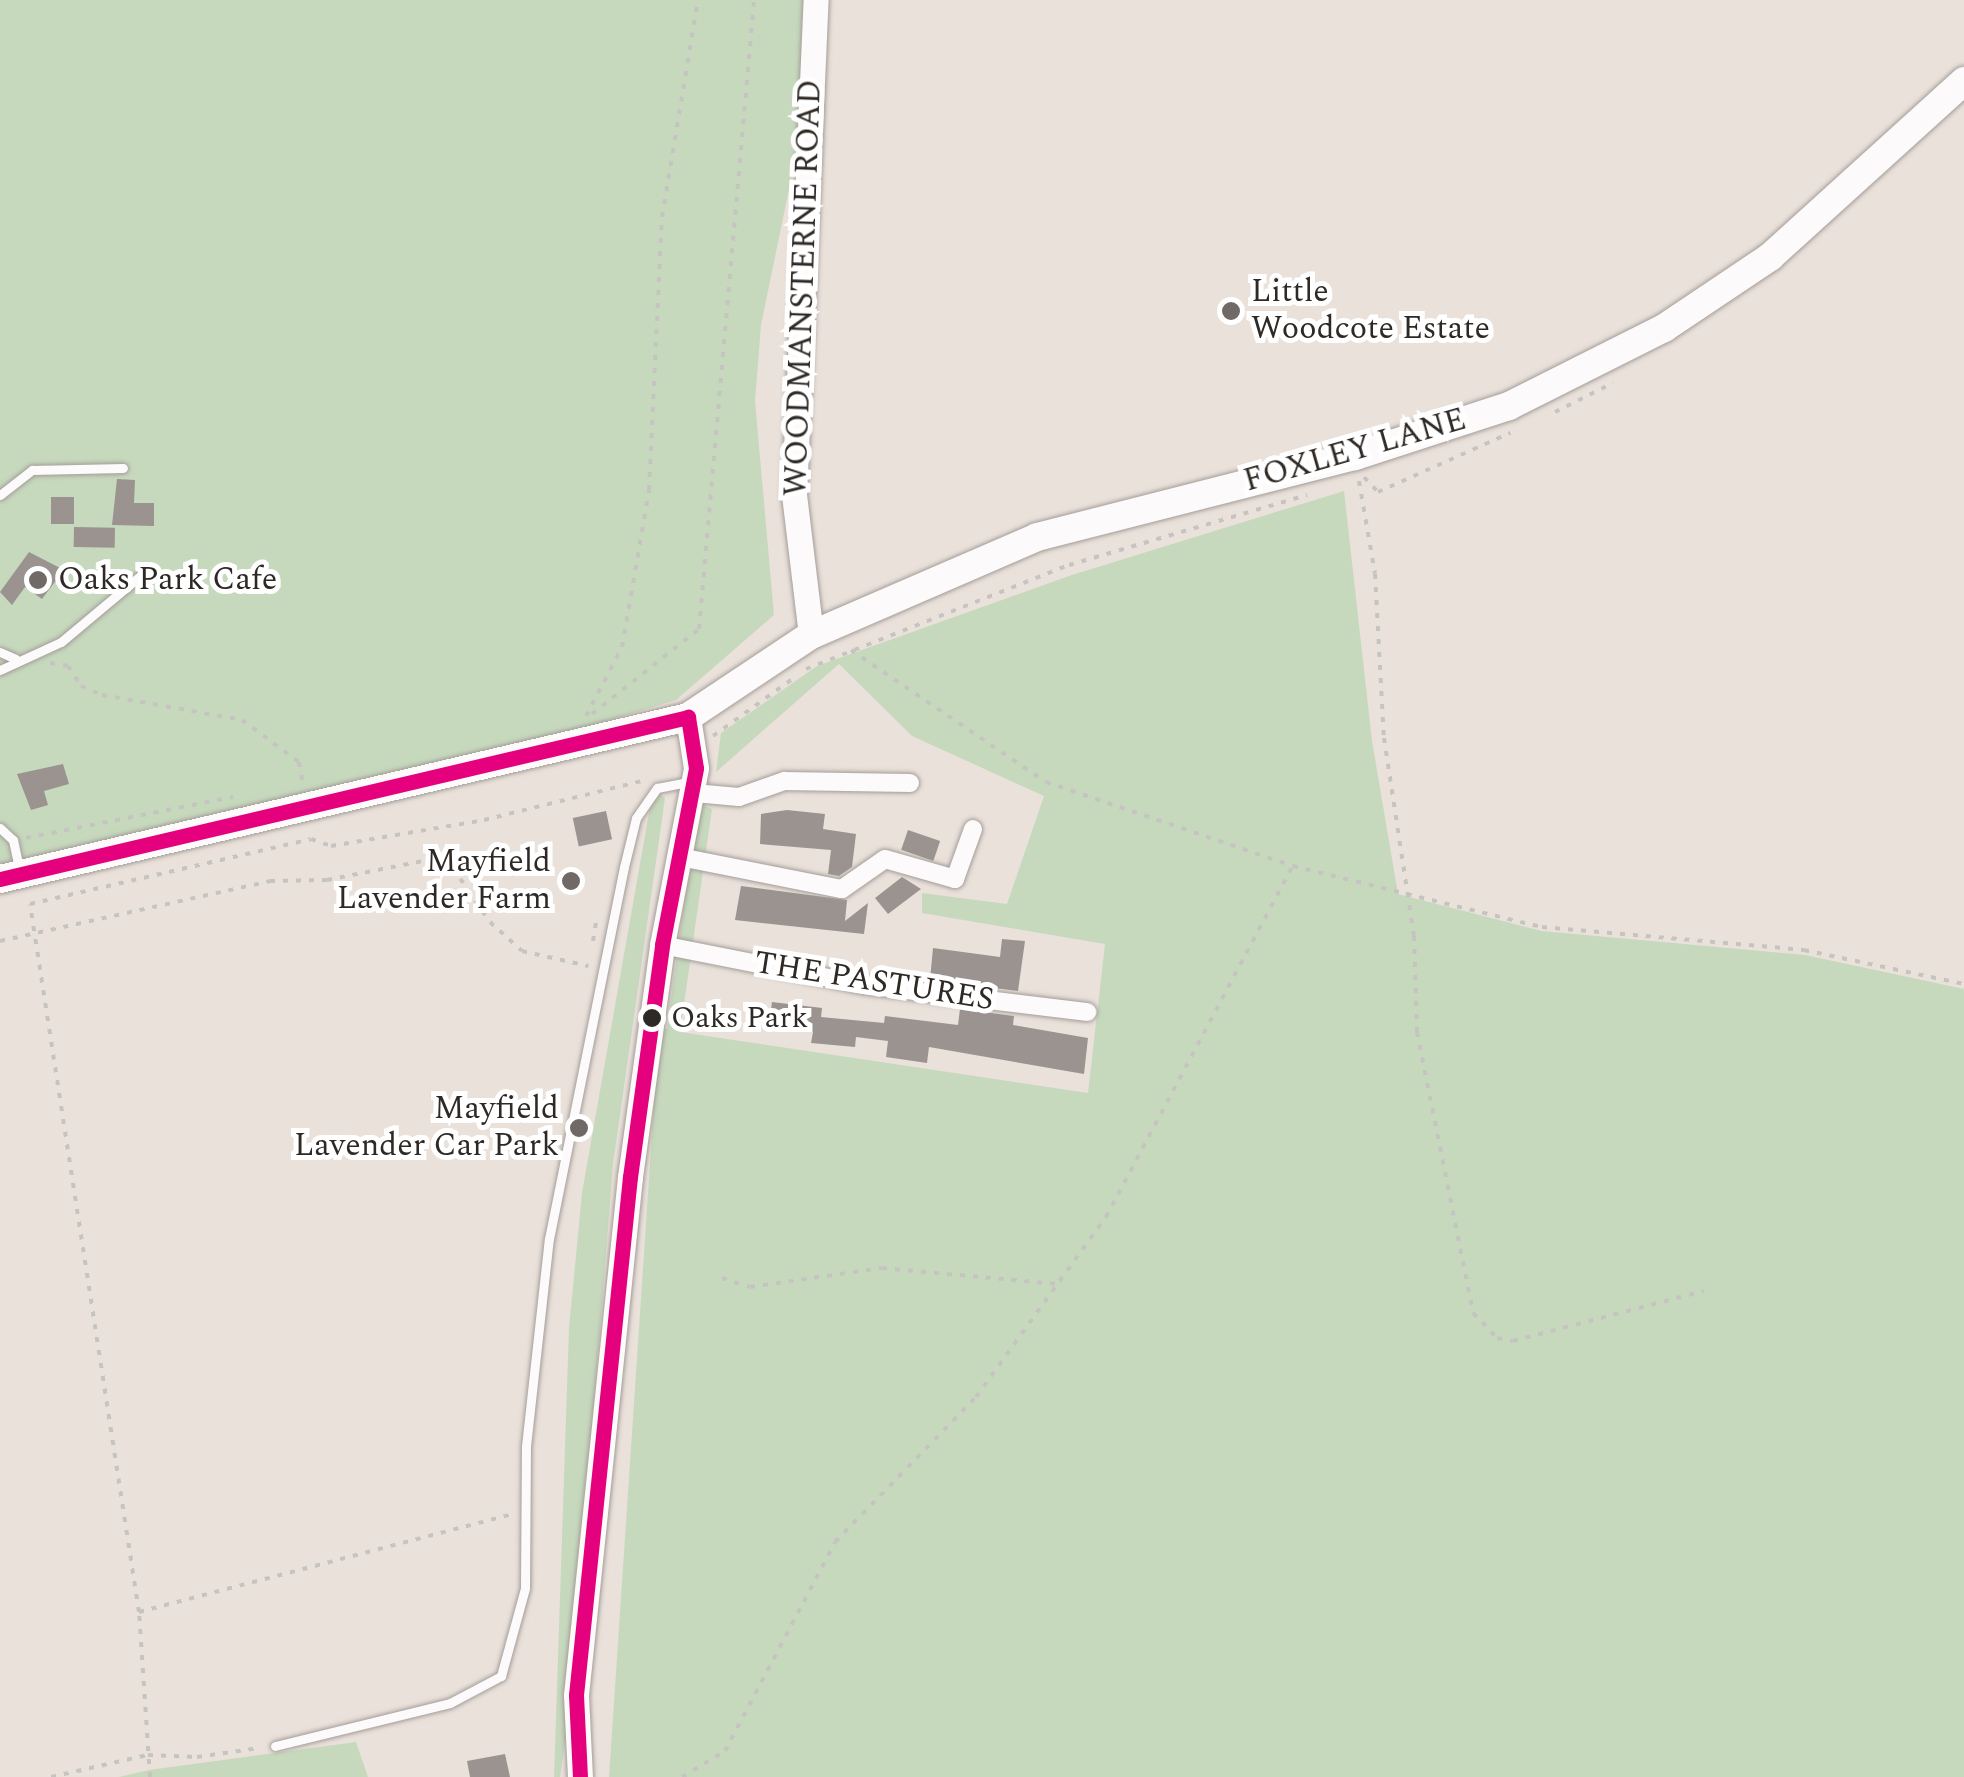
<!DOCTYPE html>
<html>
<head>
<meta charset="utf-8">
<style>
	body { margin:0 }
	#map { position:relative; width:1964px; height:1777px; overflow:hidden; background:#eae1db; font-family:Spectral,serif }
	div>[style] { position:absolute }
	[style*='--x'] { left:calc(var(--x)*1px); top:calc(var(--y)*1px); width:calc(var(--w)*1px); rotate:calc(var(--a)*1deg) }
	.green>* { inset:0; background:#c6d9bd }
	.building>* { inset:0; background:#9a938f; transform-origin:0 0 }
	.path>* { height:4px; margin-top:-2px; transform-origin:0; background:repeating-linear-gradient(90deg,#c6c4c1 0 5px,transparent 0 13px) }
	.roads { filter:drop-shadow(0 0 2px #a49d98) drop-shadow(0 0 2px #a49d98) }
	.service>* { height:9px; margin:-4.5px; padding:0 4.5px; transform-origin:4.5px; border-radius:4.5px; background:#fcfafa }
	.minor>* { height:18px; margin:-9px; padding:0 9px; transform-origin:9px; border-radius:9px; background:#fcfafa }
	.secondary>* { height:25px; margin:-12.5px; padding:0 12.5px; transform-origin:12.5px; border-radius:12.5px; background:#fcfafa }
	.primary>* { height:28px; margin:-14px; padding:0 14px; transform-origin:14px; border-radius:14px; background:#fcfafa }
	.bus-1>* { height:15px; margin:-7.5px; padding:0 7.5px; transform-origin:7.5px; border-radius:7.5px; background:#e5007d }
	.dots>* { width:28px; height:28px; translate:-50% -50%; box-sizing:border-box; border:5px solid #fff; border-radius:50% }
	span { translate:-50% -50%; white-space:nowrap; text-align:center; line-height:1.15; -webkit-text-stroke:10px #fff; paint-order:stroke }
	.bus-label { font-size:30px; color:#2f2925 }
	.left { translate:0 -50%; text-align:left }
	.street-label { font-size:32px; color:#2f2925 }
	.poi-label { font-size:32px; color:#2f2925 }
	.right { translate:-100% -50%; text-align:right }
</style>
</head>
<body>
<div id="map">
	<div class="green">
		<div style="clip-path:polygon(0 0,828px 0,761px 325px,755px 401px,774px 615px,676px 700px,322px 807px,0 892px)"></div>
		<div style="clip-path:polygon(1344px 491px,1372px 741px,1398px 894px,1542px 931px,1805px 955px,1964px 989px,1964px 1777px,609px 1777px,659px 1029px,667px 1029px,698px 803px,712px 809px,680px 1032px,1088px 1093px,1105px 944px,922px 913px,922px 893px,1007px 904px,1044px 796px,912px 736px,839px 664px,716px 772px,721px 733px,817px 666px,1072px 575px)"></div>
		<div style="clip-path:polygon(653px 790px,665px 798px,613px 1164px,570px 1708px,560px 1777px,554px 1777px,569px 1328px,582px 1193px)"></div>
		<div style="clip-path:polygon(356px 1742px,368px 1777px,119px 1777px,149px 1770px)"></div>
	</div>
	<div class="building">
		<div style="clip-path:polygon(117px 479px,135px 480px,134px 503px,154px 503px,154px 526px,112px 525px)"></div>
		<div style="left:51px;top:497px;width:23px;height:27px"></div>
		<div style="left:74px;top:527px;width:41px;height:20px;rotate:1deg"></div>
		<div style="clip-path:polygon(29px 552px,64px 570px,42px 599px,25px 587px,12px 605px,0 592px)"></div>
		<div style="clip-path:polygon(63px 764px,69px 784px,44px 791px,48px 805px,31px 810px,17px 774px)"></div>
		<div style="clip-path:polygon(787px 810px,825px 814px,823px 829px,856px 834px,852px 867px,839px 876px,828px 874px,831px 850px,760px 844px,761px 814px)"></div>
		<div style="left:606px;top:811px;width:29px;height:34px;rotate:78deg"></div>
		<div style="left:908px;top:830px;width:34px;height:21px;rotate:19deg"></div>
		<div style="clip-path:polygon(902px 877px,921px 889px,888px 914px,875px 898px)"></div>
		<div style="clip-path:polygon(741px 886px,847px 900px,845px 921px,868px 903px,864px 934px,735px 920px)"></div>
		<div style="clip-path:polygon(1002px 939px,1025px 941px,1018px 991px,930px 980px,933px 948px,1000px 957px)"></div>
		<div style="clip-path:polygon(772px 1002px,822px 1008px,821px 1017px,884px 1023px,885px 1016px,958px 1025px,960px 1009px,1014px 1016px,1013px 1025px,1088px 1038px,1084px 1074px,929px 1047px,927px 1063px,886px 1057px,888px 1041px,856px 1037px,855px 1047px,811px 1043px,813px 1032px,769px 1026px)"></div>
		<div style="clip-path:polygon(505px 1754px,510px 1777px,470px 1777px,467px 1761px)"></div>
	</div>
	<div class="path">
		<div style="--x:1555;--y:412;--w:65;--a:-26.6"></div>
		<div style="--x:1364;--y:477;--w:21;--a:47"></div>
		<div style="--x:1378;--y:492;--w:145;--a:-24.1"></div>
		<div style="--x:1359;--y:481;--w:94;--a:80.2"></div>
		<div style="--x:1375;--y:574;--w:164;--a:86.9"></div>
		<div style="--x:1384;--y:738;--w:200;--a:81.4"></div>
		<div style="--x:1414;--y:936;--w:96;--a:88.2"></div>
		<div style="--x:1417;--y:1032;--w:287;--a:78.7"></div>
		<div style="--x:1473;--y:1313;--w:35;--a:46"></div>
		<div style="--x:1497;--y:1338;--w:16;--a:11"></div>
		<div style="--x:1513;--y:1341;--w:197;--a:-14.7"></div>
		<div style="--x:851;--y:650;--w:235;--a:34.1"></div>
		<div style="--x:1046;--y:782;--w:261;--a:18.8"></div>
		<div style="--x:1293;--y:866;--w:256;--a:13.8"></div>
		<div style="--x:1542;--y:927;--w:263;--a:5"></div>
		<div style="--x:1804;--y:950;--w:164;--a:12"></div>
		<div style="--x:50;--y:663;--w:18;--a:9"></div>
		<div style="--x:68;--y:666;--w:24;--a:57"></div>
		<div style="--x:81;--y:686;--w:23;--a:23"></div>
		<div style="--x:102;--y:695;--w:142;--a:10.1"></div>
		<div style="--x:242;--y:720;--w:71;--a:36.4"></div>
		<div style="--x:299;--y:762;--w:22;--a:80"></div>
		<div style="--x:806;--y:669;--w:283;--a:-21.6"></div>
		<div style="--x:1069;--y:565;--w:248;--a:-16.4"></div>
		<div style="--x:592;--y:714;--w:137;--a:-38.5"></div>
		<div style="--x:699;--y:629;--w:631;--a:-85"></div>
		<div style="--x:586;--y:716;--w:78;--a:-62.4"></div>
		<div style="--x:622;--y:647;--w:159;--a:-80.2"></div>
		<div style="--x:649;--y:490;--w:273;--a:-87.3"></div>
		<div style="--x:662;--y:217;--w:220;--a:-80.6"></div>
		<div style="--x:713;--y:736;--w:101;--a:-35.7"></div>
		<div style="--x:26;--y:838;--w:211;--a:-11.2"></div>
		<div style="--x:0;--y:941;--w:277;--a:-12.5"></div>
		<div style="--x:270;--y:881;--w:57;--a:-1"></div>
		<div style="--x:327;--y:880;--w:108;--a:-11.2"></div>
		<div style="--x:433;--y:859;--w:22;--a:24"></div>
		<div style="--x:453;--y:868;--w:65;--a:55.6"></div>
		<div style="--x:490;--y:922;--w:43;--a:42.2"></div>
		<div style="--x:522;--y:951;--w:68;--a:12.8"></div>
		<div style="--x:593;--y:941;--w:24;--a:-81"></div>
		<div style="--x:722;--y:1278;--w:29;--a:18"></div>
		<div style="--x:750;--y:1287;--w:133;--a:-8.2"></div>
		<div style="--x:882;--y:1268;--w:176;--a:5.2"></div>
		<div style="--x:139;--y:1612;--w:383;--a:-14.7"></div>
		<div style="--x:51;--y:1777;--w:99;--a:-12.8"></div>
		<div style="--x:148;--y:1755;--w:49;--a:2.3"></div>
		<div style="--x:197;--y:1757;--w:64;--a:-8.1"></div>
		<div style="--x:150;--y:1777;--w:165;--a:-93.8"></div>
		<div style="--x:139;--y:1612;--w:716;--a:-98.75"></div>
		<div style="--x:30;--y:904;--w:288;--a:-13"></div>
		<div style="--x:311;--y:839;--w:21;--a:19"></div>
		<div style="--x:331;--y:846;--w:155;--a:-9.6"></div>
		<div style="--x:484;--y:820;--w:163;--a:-13.9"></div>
		<div style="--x:682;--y:1777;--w:50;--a:-31.2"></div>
		<div style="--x:725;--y:1751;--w:236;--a:-62.2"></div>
		<div style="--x:835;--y:1542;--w:202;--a:-45.8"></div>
		<div style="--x:976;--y:1397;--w:222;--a:-54.2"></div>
		<div style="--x:1106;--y:1217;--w:398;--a:-62"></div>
	</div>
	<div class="roads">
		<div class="service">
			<div style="--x:0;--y:495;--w:41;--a:-38"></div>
			<div style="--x:32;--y:470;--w:91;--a:-1.3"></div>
			<div style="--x:0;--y:652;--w:17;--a:24"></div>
			<div style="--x:0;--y:670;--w:67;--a:-24.7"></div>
			<div style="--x:61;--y:642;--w:112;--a:-39.9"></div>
			<div style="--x:0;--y:828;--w:18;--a:43"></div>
			<div style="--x:13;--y:840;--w:33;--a:78"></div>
			<div style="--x:275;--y:1746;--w:180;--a:-13.8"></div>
			<div style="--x:450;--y:1703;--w:58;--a:-27.9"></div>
			<div style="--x:501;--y:1676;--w:91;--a:-74.7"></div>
			<div style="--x:525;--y:1588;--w:142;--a:-89.6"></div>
			<div style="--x:526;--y:1446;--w:208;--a:-83.7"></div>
			<div style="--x:549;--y:1239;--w:379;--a:-78.6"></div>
			<div style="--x:624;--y:867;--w:50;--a:-76.2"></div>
			<div style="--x:636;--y:818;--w:37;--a:-55"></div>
			<div style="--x:657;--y:788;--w:36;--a:-11"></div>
		</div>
		<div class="minor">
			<div style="--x:694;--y:793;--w:45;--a:5.1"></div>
			<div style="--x:739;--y:797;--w:48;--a:-19.6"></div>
			<div style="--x:784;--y:781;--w:126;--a:0.9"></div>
			<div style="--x:680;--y:857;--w:165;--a:11.2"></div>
			<div style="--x:842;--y:889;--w:52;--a:-34.9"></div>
			<div style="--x:885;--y:859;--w:73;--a:15.9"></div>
			<div style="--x:955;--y:879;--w:53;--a:-70.2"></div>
			<div style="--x:662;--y:945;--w:206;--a:11.2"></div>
			<div style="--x:864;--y:985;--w:225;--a:6.9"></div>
		</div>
		<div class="secondary">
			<div style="--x:811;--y:635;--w:141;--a:-96.9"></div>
			<div style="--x:794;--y:495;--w:495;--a:-87.5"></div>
			<div style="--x:580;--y:1777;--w:82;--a:-92.8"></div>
			<div style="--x:576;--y:1695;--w:521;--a:-84.05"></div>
			<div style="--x:630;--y:1177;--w:234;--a:-82.1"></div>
			<div style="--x:662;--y:945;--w:180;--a:-79.1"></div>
			<div style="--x:696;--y:768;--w:52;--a:-98.9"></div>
		</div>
		<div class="primary">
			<div style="--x:0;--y:879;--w:707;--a:-13.25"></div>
			<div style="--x:688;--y:717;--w:148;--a:-33.7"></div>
			<div style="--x:811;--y:635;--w:246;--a:-23.4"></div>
			<div style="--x:1037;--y:537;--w:328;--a:-14.3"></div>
			<div style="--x:1355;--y:456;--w:162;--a:-18"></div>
			<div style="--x:1509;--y:406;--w:174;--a:-26.7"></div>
			<div style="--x:1664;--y:328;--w:128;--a:-33.8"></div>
			<div style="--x:1770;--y:257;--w:262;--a:-42.2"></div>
		</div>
	</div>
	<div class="bus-1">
		<div style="--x:0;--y:879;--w:707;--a:-13.25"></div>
		<div style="--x:580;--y:1777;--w:82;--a:-92.8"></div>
		<div style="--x:576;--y:1695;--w:521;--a:-84.05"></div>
		<div style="--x:630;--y:1177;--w:234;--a:-82.1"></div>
		<div style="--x:662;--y:945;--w:180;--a:-79.1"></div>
		<div style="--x:696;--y:768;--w:52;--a:-98.9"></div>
	</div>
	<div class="dots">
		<div style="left:1231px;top:311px;background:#706965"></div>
		<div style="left:38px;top:580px;background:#706965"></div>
		<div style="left:571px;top:881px;background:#706965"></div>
		<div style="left:652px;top:1018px;background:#2f2925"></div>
		<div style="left:579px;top:1128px;background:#706965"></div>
	</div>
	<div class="bus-label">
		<span class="left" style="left:671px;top:1018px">Oaks Park</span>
	</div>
	<div class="street-label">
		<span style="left:804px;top:288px;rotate:-88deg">WOODMANSTERNE ROAD</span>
		<span style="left:1355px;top:451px;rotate:-16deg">FOXLEY LANE</span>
		<span style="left:874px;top:982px;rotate:9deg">THE PASTURES</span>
	</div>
	<div class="poi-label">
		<span class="left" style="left:1251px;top:311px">Little<br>Woodcote Estate</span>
		<span class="left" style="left:58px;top:580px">Oaks Park Cafe</span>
		<span class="right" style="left:551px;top:881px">Mayfield<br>Lavender Farm</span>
		<span class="right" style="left:559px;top:1128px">Mayfield<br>Lavender Car Park</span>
	</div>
</div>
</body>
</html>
